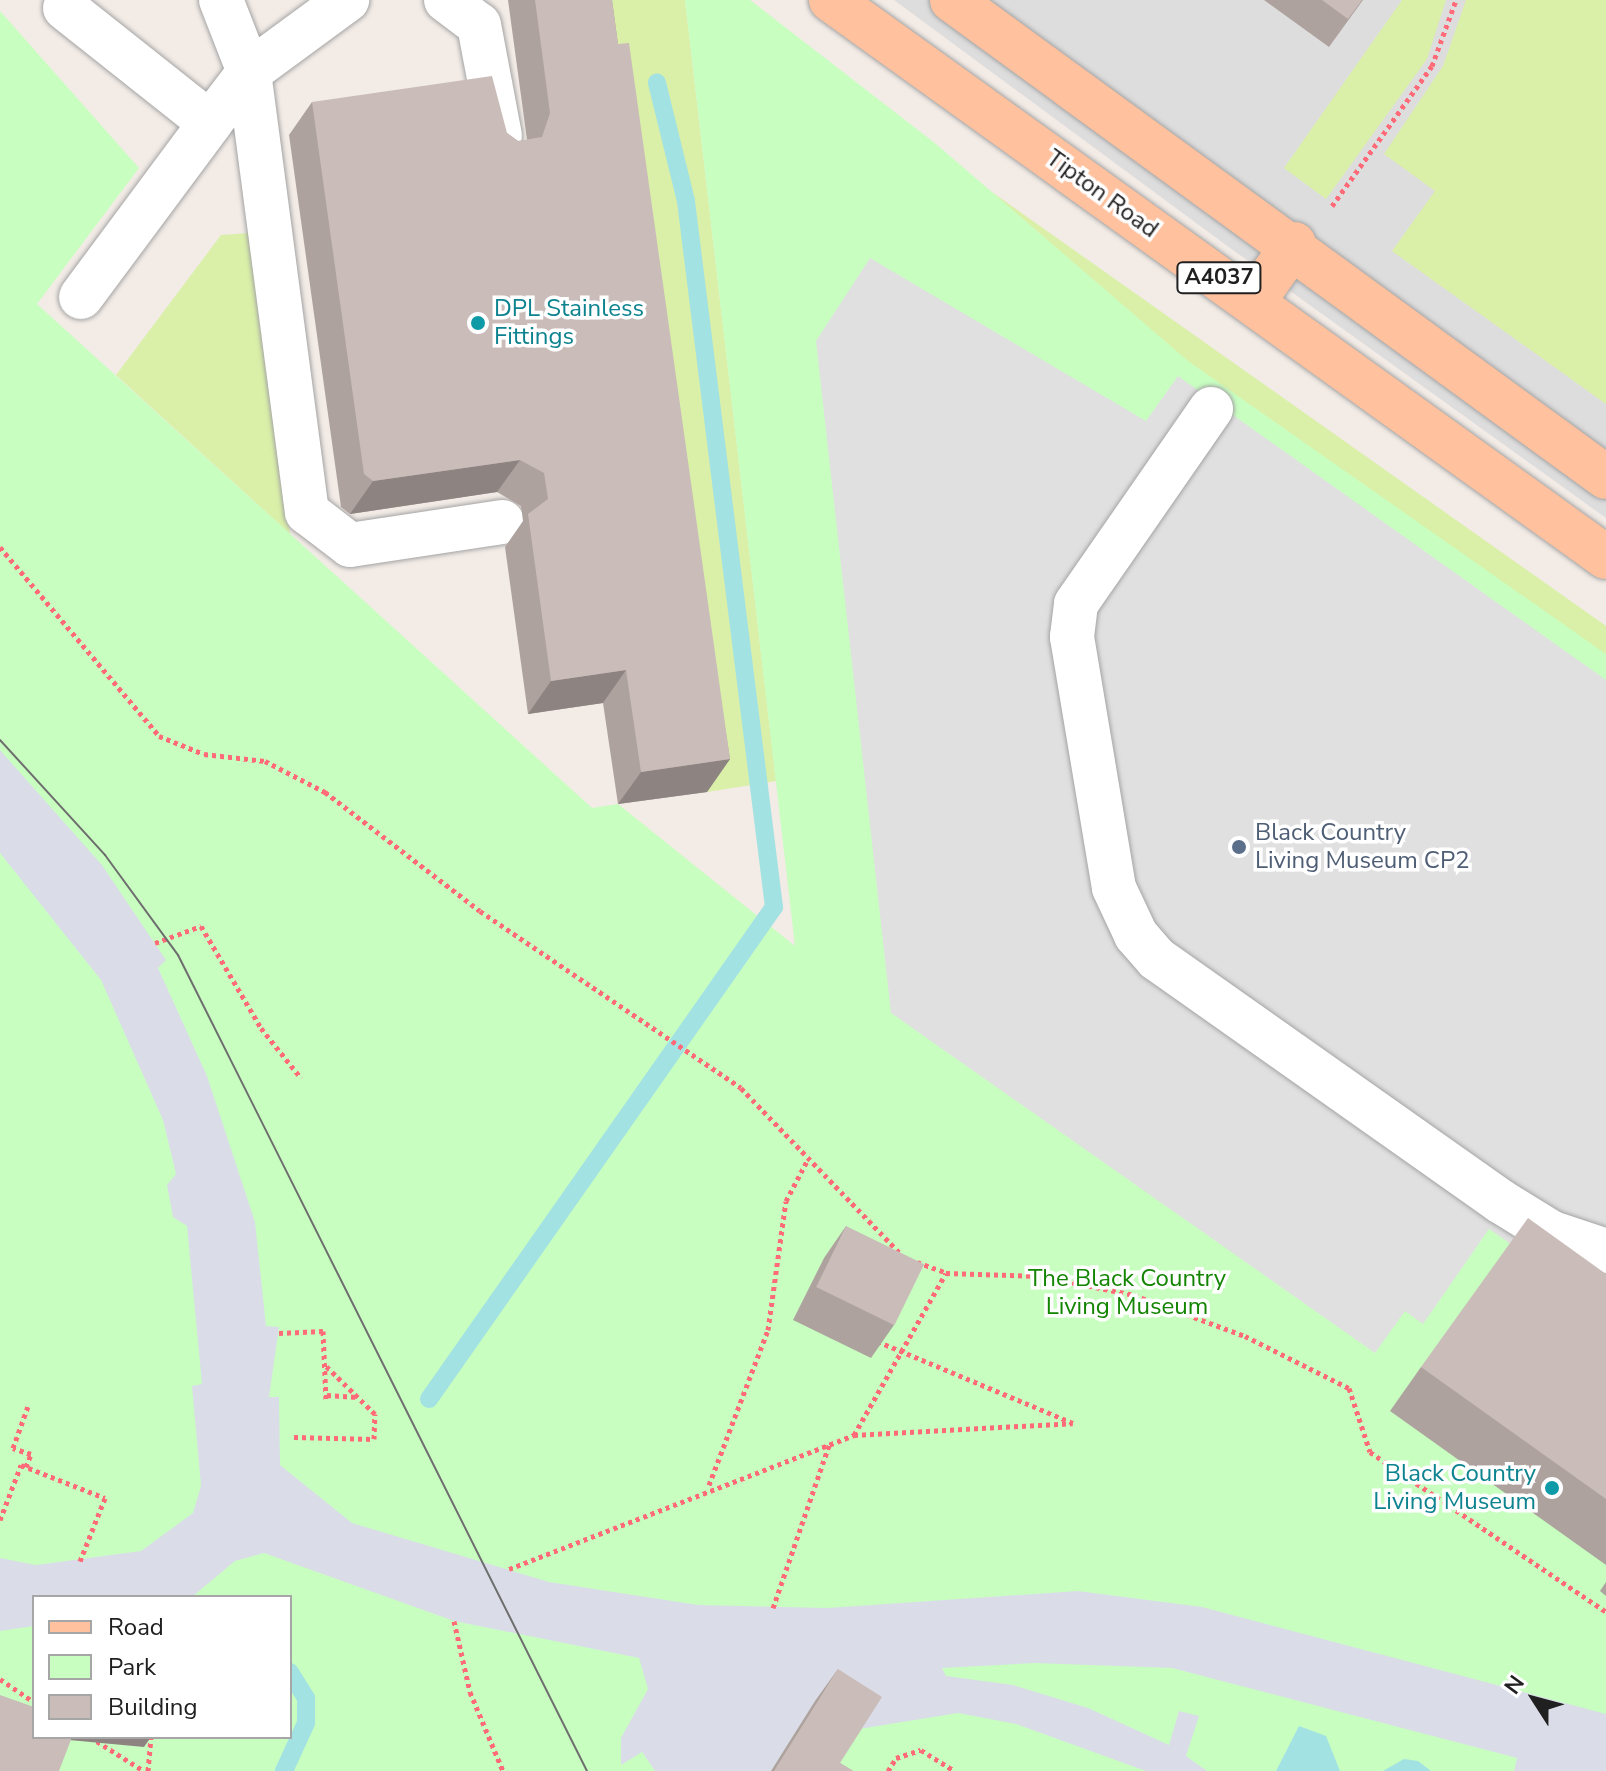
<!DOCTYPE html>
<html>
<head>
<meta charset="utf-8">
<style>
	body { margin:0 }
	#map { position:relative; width:1606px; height:1771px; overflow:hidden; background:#f2ebe6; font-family:"Nunito Sans",sans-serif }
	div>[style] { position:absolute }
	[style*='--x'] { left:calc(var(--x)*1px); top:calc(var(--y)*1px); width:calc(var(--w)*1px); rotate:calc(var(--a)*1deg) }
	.residential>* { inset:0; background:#dedddd }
	.grass>* { inset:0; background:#daf0a8 }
	.park>* { inset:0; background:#c8fec0 }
	.parking>* { inset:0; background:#e0e0e0 }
	.plaza>* { inset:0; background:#dadde8 }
	.water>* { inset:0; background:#a3e2e3 }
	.stream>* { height:18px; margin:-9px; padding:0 9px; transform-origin:9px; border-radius:9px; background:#a3e2e3 }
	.path>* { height:5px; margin-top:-2.5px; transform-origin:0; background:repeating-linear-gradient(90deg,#ff6a79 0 4px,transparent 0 8px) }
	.roads { filter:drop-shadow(0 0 2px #a4a4a4) drop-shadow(0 0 2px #a4a4a4) }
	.minor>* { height:44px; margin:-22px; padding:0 22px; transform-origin:22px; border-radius:22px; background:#fff }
	.major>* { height:44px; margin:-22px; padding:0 22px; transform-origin:22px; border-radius:22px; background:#ffc19e }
	.tram>* { height:2px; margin:-1px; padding:0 1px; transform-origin:1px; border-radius:1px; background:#6e6e6e }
	.wall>* { inset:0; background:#aea29f }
	.shaded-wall>* { inset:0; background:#8d8482 }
	.building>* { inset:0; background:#cabcb9; transform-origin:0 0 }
	.dots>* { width:22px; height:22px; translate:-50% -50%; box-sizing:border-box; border:4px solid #fff; border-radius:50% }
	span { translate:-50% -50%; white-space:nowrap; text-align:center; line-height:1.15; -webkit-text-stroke:7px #fff; paint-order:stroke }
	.shield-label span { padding:2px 6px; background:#fff; border:2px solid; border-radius:6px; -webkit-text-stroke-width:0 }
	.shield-label { font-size:22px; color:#202020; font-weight:700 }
	.street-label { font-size:24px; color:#202020 }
	.culture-label { font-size:24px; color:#0d838f }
	.left { translate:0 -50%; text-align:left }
	.right { translate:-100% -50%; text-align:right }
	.service-label { font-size:24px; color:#4e5e75 }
	.park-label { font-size:24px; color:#138502 }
	.legend { position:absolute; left:32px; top:1595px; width:260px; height:144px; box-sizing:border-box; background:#fff; border:2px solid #a6a6a6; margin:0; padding:10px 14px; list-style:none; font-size:24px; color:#202020 }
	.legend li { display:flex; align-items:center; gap:16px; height:40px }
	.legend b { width:40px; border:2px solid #a6a6a6 }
	.north { position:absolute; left:1494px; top:1659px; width:80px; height:80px; -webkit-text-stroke:6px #fff; paint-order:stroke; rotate:306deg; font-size:22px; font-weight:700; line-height:32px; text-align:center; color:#202020 }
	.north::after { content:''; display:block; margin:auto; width:28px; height:36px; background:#202020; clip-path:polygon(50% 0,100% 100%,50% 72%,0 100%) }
</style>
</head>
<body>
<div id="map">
	<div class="residential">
		<div style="clip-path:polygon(894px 0,1606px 0,1606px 518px,1226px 245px)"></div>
	</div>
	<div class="grass">
		<div style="clip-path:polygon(585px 0,685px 0,776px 781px,707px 792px,606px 76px)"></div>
		<div style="clip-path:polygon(1402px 0,1446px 0,1427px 59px,1326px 199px,1284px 168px)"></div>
		<div style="clip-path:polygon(1466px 0,1606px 0,1606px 404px,1392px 251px,1435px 191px,1384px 154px,1443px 66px)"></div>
		<div style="clip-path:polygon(989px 190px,1606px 626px,1606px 680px,1178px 376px,1187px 361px)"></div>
		<div style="clip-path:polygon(250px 233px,290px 534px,116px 375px,221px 235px)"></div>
	</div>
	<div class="park">
		<div style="clip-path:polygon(evenodd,685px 0,750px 0,936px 144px,1188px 361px,1606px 654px,1606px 1771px,0 1771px,0 11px,139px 168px,37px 304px,592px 808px,618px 804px,795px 946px,685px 0,34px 1597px,290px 1597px,290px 1737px,34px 1737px,34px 1597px)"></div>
	</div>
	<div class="parking">
		<div style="clip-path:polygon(870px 258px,1146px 421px,1178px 376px,1606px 680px,1606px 1310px,1489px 1229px,1423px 1324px,1405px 1311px,1375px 1353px,891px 1013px,816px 341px)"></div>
	</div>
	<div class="plaza">
		<div style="clip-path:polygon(0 750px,102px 865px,166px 960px,158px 968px,207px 1076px,255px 1222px,266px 1326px,279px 1327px,269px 1397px,279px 1397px,280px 1465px,352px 1523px,549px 1582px,698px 1605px,827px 1608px,1078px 1591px,1202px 1607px,1606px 1714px,1606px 1771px,1514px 1771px,1517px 1758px,1172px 1668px,1035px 1663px,942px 1668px,946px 1676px,1013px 1685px,1088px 1708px,1169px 1745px,1179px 1711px,1199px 1716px,1186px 1756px,1207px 1771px,1146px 1771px,1016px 1724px,958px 1713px,859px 1729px,815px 1702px,771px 1771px,655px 1771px,642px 1752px,621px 1765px,621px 1738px,648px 1689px,639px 1658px,454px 1621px,264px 1553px,235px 1561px,192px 1597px,34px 1597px,34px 1626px,0 1631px,0 1558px,36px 1565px,141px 1551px,193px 1513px,201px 1486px,192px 1386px,202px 1384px,187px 1226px,173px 1217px,167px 1185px,176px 1174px,163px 1120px,101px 980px,0 853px)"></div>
	</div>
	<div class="water">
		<div style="clip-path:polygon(1299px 1726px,1326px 1736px,1340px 1771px,1276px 1771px)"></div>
		<div style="clip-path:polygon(1404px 1759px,1418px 1761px,1431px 1771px,1383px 1771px)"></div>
	</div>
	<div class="stream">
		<div style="--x:429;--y:1399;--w:601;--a:-54.96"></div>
		<div style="--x:774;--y:907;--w:711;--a:-97.11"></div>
		<div style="--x:686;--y:201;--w:122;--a:-103.8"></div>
		<div style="--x:284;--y:1771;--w:53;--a:-65.4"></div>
		<div style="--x:306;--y:1723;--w:25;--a:-90"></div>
		<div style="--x:306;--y:1698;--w:31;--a:-122"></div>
	</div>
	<div class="path">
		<div style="--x:1332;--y:206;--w:172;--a:-54.5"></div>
		<div style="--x:1432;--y:66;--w:70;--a:-70"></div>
		<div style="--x:0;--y:547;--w:247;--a:49.9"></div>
		<div style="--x:159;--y:736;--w:48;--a:21.8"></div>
		<div style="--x:204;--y:754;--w:61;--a:6.5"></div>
		<div style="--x:265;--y:761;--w:68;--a:27.3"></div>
		<div style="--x:325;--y:792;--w:195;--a:37.5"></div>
		<div style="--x:480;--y:911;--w:315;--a:34.1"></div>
		<div style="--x:741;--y:1088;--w:231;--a:46.1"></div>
		<div style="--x:155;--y:943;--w:49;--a:-20.3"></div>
		<div style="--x:201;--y:926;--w:118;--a:59.5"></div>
		<div style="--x:261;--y:1028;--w:64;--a:51.3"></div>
		<div style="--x:917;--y:1262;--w:30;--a:20"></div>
		<div style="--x:279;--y:1333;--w:44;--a:-2.6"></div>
		<div style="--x:323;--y:1331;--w:70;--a:87.5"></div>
		<div style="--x:327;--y:1395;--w:30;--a:4"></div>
		<div style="--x:854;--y:1435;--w:219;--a:-3.1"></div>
		<div style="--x:1073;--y:1423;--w:210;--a:-157.3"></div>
		<div style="--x:294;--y:1437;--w:80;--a:1.4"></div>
		<div style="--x:374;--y:1439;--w:25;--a:-88"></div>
		<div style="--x:375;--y:1414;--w:71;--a:-135.6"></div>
		<div style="--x:26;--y:1467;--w:14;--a:-69"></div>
		<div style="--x:31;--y:1454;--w:19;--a:-162"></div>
		<div style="--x:13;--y:1448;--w:45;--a:-70.3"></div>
		<div style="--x:709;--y:1485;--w:166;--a:-69.2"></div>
		<div style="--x:768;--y:1330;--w:130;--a:-82.1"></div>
		<div style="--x:786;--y:1201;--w:45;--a:-62.3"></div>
		<div style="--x:0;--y:1520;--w:59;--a:-69.1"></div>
		<div style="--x:21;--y:1465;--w:90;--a:21.4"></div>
		<div style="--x:105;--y:1498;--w:68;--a:111.6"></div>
		<div style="--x:509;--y:1569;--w:370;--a:-21.2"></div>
		<div style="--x:854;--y:1435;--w:186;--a:-60.4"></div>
		<div style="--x:946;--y:1273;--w:95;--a:1.8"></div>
		<div style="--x:1041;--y:1276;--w:95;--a:11.5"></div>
		<div style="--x:1134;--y:1295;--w:118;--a:20.3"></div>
		<div style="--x:1245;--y:1336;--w:116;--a:26.6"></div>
		<div style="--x:1349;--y:1388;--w:67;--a:71.8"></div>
		<div style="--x:1370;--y:1452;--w:285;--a:34.1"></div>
		<div style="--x:773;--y:1608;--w:176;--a:-71"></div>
		<div style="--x:454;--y:1621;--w:73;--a:77.3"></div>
		<div style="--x:470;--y:1692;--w:86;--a:67.3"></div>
		<div style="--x:0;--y:1679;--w:41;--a:34.1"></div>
		<div style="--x:90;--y:1737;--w:64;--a:32.2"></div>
		<div style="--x:148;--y:1771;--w:34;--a:-85"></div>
		<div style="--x:888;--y:1771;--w:15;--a:-58"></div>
		<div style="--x:896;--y:1758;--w:26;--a:-18"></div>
		<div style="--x:921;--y:1750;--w:39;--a:32"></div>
	</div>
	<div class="roads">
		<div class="minor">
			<div style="--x:221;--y:0;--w:77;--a:68.7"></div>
			<div style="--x:249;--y:72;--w:122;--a:-36.3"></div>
			<div style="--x:446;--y:0;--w:41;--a:37.1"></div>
			<div style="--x:479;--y:25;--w:113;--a:79.3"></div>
			<div style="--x:65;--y:8;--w:185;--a:38.4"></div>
			<div style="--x:210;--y:123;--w:64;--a:-52.6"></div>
			<div style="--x:249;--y:72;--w:444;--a:82.5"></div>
			<div style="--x:307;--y:512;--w:54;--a:37.5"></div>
			<div style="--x:350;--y:545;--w:154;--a:-8.6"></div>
			<div style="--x:81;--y:297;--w:217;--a:-53.4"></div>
			<div style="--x:1211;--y:409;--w:237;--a:124.7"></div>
			<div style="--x:1076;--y:604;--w:33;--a:97"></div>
			<div style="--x:1072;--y:637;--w:254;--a:80.5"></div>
			<div style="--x:1114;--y:888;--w:52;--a:64.9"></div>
			<div style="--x:1136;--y:935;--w:32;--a:49"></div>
			<div style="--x:1157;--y:959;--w:420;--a:35.2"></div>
			<div style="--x:1500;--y:1201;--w:61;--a:31.6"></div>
			<div style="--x:1552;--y:1233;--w:57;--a:18.4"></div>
		</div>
		<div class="major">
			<div style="--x:831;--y:0;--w:954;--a:35.71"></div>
			<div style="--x:952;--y:0;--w:809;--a:36.11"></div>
			<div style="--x:1253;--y:302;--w:71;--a:-54.7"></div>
		</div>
	</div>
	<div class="tram">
		<div style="--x:0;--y:740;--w:156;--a:47.6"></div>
		<div style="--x:105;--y:855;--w:124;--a:53.9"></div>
		<div style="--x:178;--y:955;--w:913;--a:63.38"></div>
	</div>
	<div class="wall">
		<div style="clip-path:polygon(508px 0,612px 0,618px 44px,730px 759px,707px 792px,618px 804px,603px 703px,528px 714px,505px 547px,523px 521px,521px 506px,497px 492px,350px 514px,341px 507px,289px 135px,312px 102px,507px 133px,518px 141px,527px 140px)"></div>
		<div style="clip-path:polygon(1264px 0,1363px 0,1329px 47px)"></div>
		<div style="clip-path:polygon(846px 1226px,894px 1325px,871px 1358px,793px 1320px,824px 1258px)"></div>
		<div style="clip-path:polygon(1606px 1274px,1606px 1565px,1390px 1411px,1421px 1367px)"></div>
		<div style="clip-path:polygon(1606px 1582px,1606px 1596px,1600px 1591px)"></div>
		<div style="clip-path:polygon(838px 1669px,840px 1763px,853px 1771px,771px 1771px,815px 1701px)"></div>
	</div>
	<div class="shaded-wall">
		<div style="clip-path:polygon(520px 460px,497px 492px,350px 514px,373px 481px)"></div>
		<div style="clip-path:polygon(626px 670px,603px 703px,528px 714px,551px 681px)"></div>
		<div style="clip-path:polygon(730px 759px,707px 792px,618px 804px,641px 772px)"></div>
		<div style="clip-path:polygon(71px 1737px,151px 1737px,144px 1747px,69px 1740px)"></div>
	</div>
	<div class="building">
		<div style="clip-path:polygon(535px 0,612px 0,618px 44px,629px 43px,730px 759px,641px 772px,626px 670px,551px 681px,528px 514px,548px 499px,544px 473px,520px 460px,373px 481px,364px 474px,312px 102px,492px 76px,507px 133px,518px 141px,542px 137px,550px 113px)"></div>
		<div style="clip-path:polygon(1322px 0,1362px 0,1348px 19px)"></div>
		<div style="clip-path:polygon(1528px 1218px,1606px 1274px,1606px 1499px,1421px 1367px)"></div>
		<div style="left:846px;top:1226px;width:87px;height:68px;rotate:26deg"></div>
		<div style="clip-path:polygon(838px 1669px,882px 1697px,840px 1763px,853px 1771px,774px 1771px)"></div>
		<div style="clip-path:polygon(0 1695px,34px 1707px,34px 1737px,72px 1737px,59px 1771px,0 1771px)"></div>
	</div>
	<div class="dots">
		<div style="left:478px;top:323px;background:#0f9aa8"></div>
		<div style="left:1239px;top:847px;background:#5c6f8a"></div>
		<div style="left:1552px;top:1488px;background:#0f9aa8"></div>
	</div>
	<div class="shield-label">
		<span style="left:1219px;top:278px">A4037</span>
	</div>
	<div class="street-label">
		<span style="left:1102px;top:194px;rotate:36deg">Tipton Road</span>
	</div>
	<div class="culture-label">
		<span class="left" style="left:494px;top:323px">DPL Stainless<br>Fittings</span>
		<span class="right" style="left:1536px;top:1488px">Black Country<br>Living Museum</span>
	</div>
	<div class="service-label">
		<span class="left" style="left:1255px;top:847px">Black Country<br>Living Museum CP2</span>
	</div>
	<div class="park-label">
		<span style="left:1127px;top:1293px">The Black Country<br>Living Museum</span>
	</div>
	<ul class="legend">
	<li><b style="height:10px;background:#ffc19e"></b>Road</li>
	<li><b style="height:22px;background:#c8fec0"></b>Park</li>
	<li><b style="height:22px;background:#cabcb9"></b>Building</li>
	</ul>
	<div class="north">N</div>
</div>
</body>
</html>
